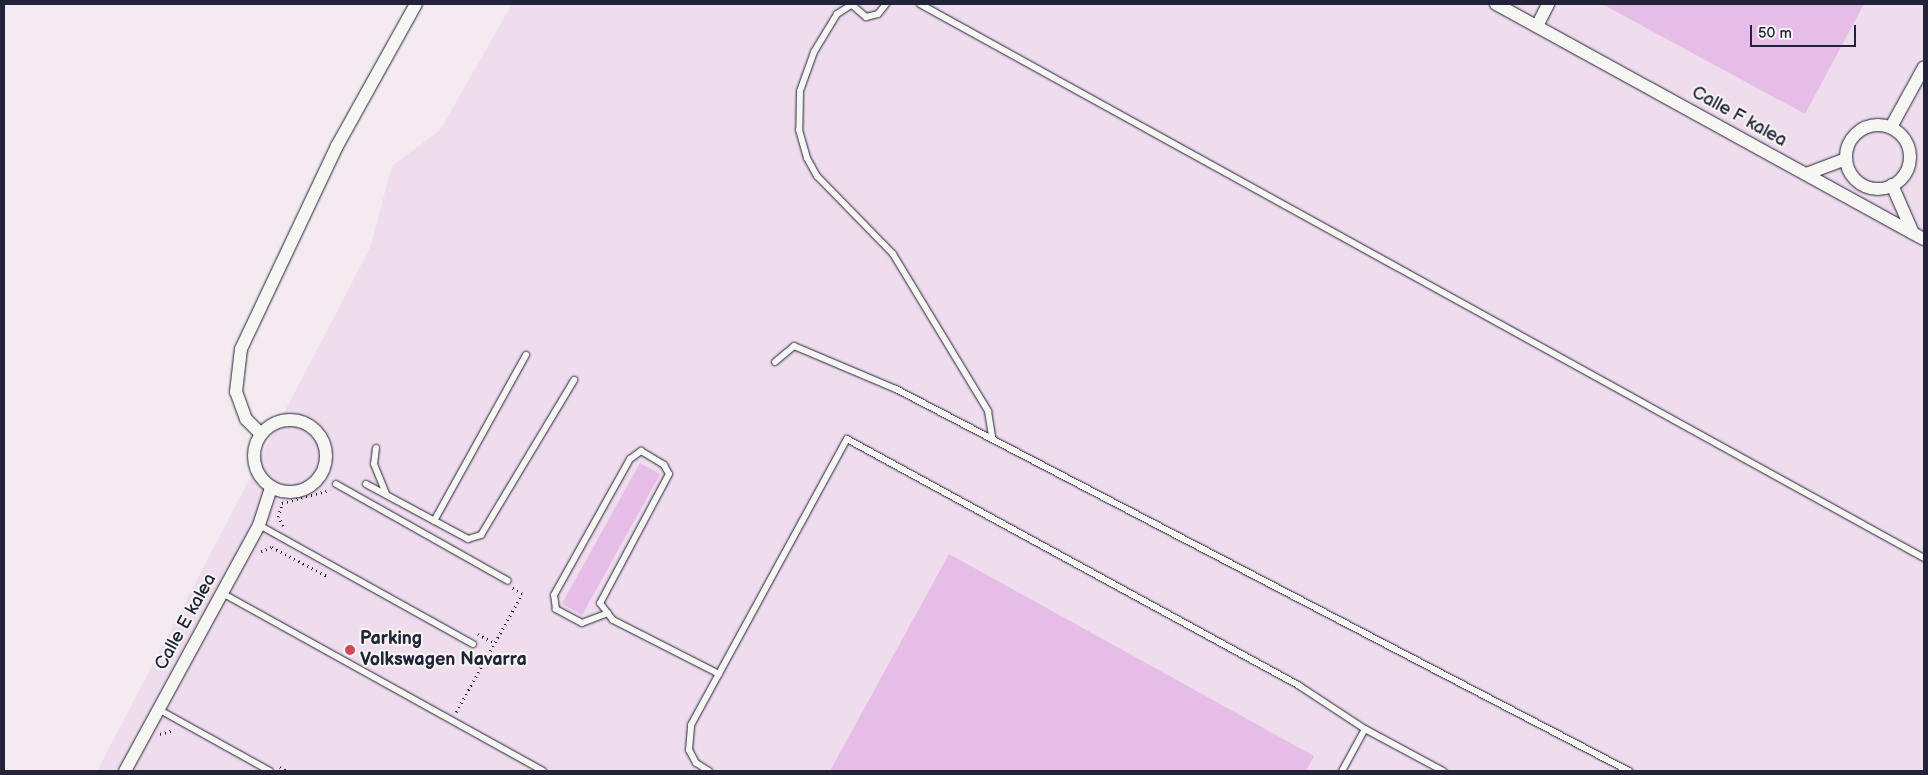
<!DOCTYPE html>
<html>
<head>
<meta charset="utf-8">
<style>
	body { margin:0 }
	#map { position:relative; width:1928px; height:775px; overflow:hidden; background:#f3ebf0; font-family:"Balsamiq Sans",sans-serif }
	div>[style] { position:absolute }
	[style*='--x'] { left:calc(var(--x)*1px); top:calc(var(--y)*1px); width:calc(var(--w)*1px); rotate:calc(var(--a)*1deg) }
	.built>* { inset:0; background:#efdded }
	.building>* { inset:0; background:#e5bde6; transform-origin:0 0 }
	.path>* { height:2.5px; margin-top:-1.25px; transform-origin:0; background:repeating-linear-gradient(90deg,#22223b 0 1px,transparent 0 5px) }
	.roads { filter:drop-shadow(0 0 1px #22223b) drop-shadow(0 0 1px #22223b) }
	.service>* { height:6px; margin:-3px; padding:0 3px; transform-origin:3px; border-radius:3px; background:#f6f6f2 }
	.minor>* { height:12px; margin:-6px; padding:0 6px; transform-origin:6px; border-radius:6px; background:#f6f6f2 }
	.minor>.ring { margin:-6px; padding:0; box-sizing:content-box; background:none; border:12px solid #f6f6f2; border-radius:50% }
	.dots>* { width:14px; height:14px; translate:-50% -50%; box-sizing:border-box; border:2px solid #f6f6f2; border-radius:50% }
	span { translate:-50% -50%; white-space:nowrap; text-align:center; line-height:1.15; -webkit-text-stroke:4px #f6f6f2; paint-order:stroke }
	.street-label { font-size:18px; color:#22223b }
	.poi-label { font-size:18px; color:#22223b; font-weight:700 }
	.left { translate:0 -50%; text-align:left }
	.frame { position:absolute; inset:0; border:5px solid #22223b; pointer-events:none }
	.scale { position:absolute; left:1750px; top:25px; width:106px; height:22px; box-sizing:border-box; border:2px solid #22223b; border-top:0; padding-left:6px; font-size:15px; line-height:18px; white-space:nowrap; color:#22223b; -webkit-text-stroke:4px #f6f6f2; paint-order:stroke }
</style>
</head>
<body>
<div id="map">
	<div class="built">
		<div style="clip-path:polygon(512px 4px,1924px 4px,1924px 771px,97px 771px,370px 248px,392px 166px,440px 130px)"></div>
	</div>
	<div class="building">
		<div style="clip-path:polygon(1602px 4px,1864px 4px,1805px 114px)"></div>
		<div style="left:640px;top:463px;width:23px;height:161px;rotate:29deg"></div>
		<div style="clip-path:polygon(949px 554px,1314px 756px,1306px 771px,830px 771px)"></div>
	</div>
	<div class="path">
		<div style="--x:283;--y:526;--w:10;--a:-119"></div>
		<div style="--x:278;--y:517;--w:15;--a:-74"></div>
		<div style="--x:282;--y:503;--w:50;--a:-15.2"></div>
		<div style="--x:261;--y:551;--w:12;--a:-20"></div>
		<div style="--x:272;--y:547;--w:64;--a:27.8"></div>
		<div style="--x:478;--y:634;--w:19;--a:28"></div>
		<div style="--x:468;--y:654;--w:18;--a:29"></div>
		<div style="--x:456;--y:712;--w:135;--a:-60.8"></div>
		<div style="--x:522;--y:594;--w:12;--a:-149"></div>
		<div style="--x:160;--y:734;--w:15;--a:-16"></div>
		<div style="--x:280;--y:767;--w:8;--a:30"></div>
	</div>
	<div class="roads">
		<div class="service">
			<div style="--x:851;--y:4;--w:20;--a:41"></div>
			<div style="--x:866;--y:17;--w:12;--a:-14"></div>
			<div style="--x:878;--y:14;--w:13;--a:-51"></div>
			<div style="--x:920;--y:4;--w:1147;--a:28.89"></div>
			<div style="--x:851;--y:5;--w:17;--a:147"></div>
			<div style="--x:837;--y:14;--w:44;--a:121.2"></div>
			<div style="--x:814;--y:52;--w:41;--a:109.7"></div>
			<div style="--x:800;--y:91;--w:39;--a:91"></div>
			<div style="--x:799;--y:130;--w:29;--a:74"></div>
			<div style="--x:807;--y:158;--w:21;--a:61"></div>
			<div style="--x:817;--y:176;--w:109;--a:45.7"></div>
			<div style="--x:893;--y:254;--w:184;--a:58.8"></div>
			<div style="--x:988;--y:411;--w:26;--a:81"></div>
			<div style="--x:775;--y:362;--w:25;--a:-40"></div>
			<div style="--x:794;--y:346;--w:111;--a:22.9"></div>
			<div style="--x:896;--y:389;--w:827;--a:27.53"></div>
			<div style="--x:376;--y:448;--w:16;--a:97"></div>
			<div style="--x:374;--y:464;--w:32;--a:68"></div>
			<div style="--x:336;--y:484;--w:197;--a:29.4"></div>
			<div style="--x:366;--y:484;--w:116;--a:28.3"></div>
			<div style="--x:468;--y:539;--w:14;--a:-17"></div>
			<div style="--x:481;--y:535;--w:181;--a:-59"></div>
			<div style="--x:434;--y:521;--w:190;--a:-61"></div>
			<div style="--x:259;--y:525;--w:245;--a:29.1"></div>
			<div style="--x:222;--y:593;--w:367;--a:29"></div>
			<div style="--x:608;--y:613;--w:28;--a:159"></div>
			<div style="--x:582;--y:623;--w:30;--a:-152"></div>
			<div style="--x:556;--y:609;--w:14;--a:-98"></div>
			<div style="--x:554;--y:595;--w:156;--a:-60.8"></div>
			<div style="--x:630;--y:459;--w:14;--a:-36"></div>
			<div style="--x:641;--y:451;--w:27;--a:31"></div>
			<div style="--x:664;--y:465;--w:10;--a:61"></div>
			<div style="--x:669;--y:474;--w:146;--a:118.1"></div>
			<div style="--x:600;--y:603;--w:21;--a:53"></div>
			<div style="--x:613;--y:620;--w:119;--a:27"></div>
			<div style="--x:158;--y:709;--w:128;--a:29"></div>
			<div style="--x:709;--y:771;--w:15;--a:-148"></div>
			<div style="--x:696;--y:763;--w:15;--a:-118"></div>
			<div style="--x:689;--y:750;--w:25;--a:-85"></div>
			<div style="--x:691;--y:725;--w:326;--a:-61.4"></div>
			<div style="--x:847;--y:439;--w:514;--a:28.61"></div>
			<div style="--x:1298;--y:685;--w:80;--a:33.3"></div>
			<div style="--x:1365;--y:729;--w:89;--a:28.3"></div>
			<div style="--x:1342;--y:771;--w:48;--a:-61.3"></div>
		</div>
		<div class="minor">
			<div style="--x:1496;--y:4;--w:488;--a:28.8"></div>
			<div style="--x:1537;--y:26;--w:25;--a:-63"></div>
			<div class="ring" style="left:1846px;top:125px;width:52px;height:52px"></div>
			<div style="--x:1891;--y:127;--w:68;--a:-61.2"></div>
			<div style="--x:1806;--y:174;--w:43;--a:-20.6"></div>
			<div style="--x:1892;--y:185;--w:52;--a:66.4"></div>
			<div class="ring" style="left:254px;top:420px;width:60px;height:60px"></div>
			<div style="--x:261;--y:434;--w:21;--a:-135"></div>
			<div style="--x:246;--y:419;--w:29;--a:-110"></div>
			<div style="--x:236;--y:392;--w:43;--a:-83.4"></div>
			<div style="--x:241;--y:349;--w:225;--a:-64.7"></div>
			<div style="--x:337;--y:146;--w:162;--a:-60.9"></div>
			<div style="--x:125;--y:771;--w:280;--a:-61.4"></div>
			<div style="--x:259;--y:525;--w:40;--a:-72"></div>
		</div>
	</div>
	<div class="dots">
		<div style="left:350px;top:650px;background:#d1495b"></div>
	</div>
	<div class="street-label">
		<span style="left:1739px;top:117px;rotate:29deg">Calle F kalea</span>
		<span style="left:186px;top:622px;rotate:-61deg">Calle E kalea</span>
	</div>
	<div class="poi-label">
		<span class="left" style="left:360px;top:650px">Parking<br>Volkswagen Navarra</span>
	</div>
	<div class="frame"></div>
	<div class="scale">50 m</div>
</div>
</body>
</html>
